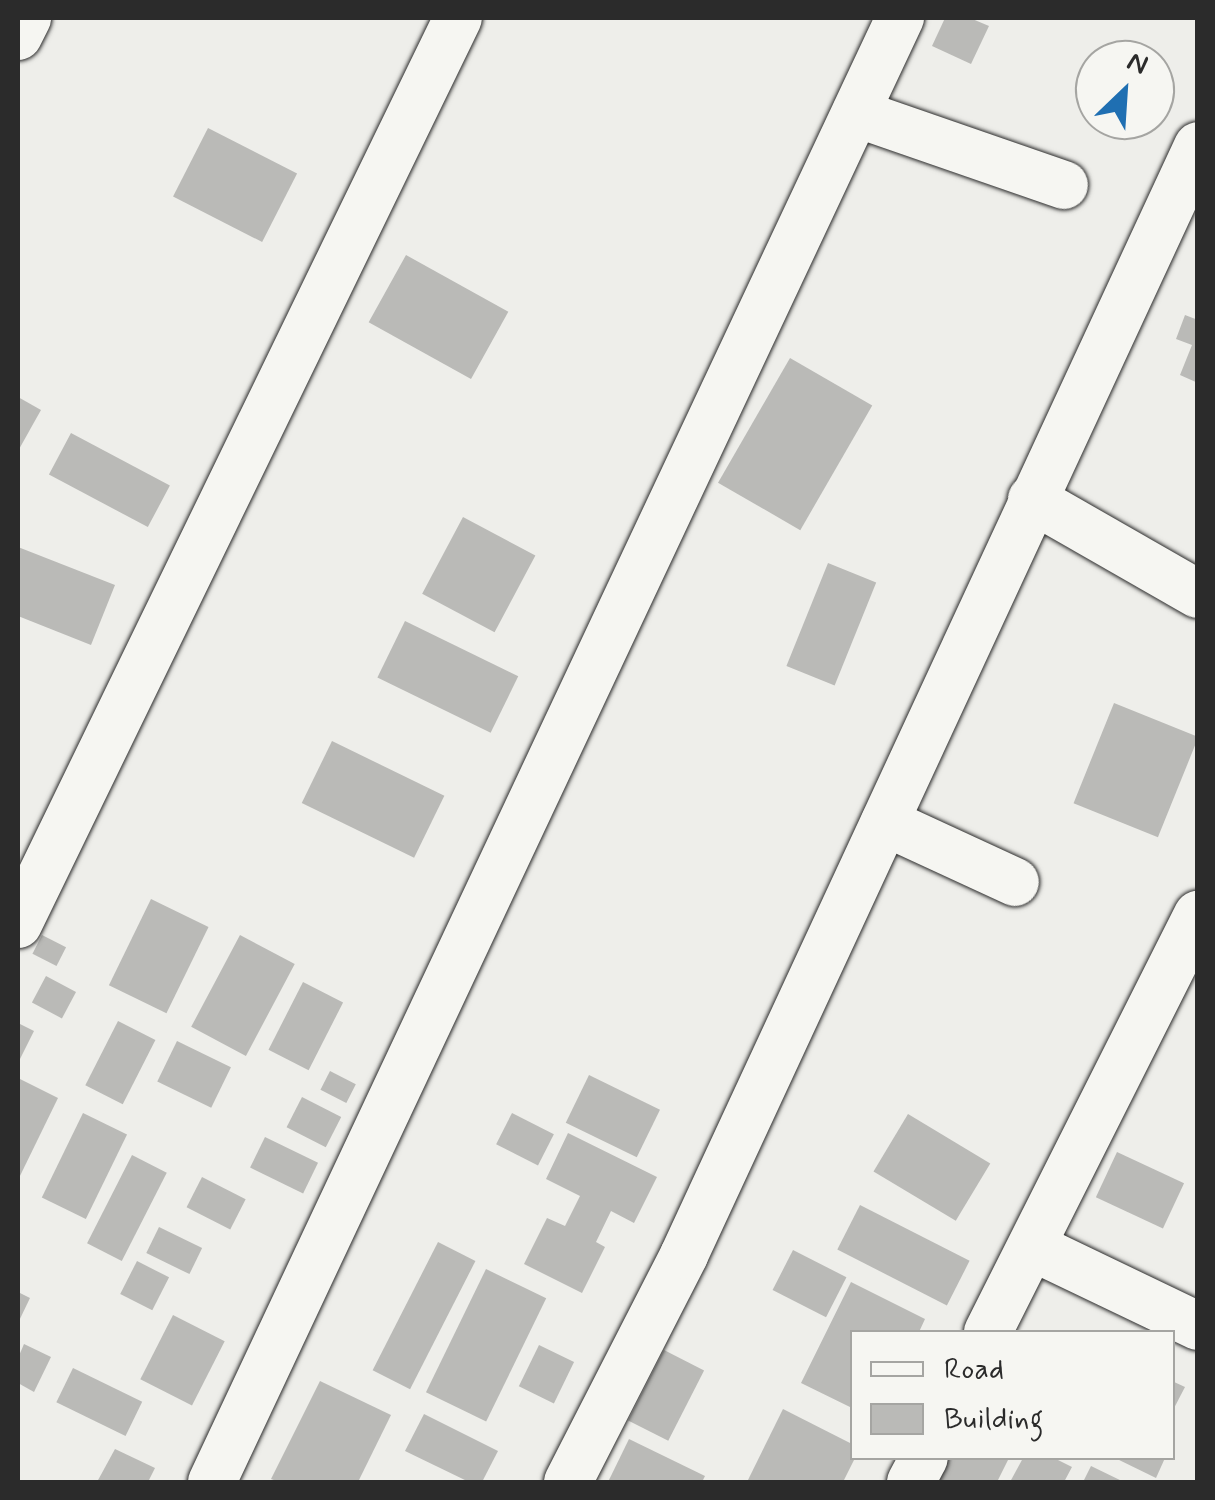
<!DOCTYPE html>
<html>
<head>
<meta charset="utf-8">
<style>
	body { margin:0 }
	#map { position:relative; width:1215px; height:1500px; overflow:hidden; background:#eeeeea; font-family:Mynerve,sans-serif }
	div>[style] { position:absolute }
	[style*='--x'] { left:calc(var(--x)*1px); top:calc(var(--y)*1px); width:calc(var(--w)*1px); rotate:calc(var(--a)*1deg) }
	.building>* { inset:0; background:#babab7; transform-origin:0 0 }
	.roads { filter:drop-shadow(0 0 2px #2b2b2b) drop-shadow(0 0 2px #2b2b2b) }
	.minor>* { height:48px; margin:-24px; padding:0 24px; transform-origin:24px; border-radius:24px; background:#f6f6f2 }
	span { translate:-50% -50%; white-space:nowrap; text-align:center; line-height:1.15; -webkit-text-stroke:10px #f6f6f2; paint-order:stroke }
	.frame { position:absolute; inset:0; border:20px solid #2b2b2b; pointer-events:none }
	.legend { position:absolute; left:850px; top:1330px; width:325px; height:130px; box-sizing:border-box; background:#f6f6f2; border:2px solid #a5a5a2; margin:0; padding:12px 18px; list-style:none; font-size:30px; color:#2b2b2b }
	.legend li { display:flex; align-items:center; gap:20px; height:50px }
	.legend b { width:50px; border:2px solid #a5a5a2 }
	.north { position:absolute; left:1075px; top:40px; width:100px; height:100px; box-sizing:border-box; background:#f6f6f2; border:2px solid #a5a5a2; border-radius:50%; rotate:25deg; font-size:28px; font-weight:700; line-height:40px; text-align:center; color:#2b2b2b }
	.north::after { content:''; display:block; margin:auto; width:35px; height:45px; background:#1f6fb2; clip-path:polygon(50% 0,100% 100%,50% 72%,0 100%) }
</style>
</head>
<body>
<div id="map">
	<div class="building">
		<div style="clip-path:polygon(945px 18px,970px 18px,989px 26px,971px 64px,932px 46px)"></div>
		<div style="left:208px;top:128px;width:100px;height:77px;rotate:27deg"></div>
		<div style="left:406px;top:255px;width:117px;height:77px;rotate:29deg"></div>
		<div style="clip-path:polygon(1185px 315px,1198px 320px,1198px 383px,1180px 375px,1192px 345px,1176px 339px)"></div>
		<div style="left:790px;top:358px;width:95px;height:144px;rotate:30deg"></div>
		<div style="clip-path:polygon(18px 397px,41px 410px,18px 451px)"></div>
		<div style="left:71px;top:433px;width:112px;height:47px;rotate:28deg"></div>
		<div style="left:463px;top:517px;width:82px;height:87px;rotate:28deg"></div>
		<div style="clip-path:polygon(18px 547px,115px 585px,91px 645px,18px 616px)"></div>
		<div style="left:828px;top:563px;width:52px;height:111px;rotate:22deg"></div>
		<div style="left:405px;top:621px;width:126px;height:63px;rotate:26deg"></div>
		<div style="left:1114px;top:703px;width:91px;height:108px;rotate:22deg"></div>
		<div style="left:332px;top:741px;width:125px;height:69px;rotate:26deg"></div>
		<div style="left:151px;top:899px;width:64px;height:96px;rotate:26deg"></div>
		<div style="left:42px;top:935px;width:27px;height:21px;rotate:27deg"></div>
		<div style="left:240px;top:935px;width:62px;height:104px;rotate:28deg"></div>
		<div style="left:46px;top:976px;width:34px;height:30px;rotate:28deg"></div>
		<div style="left:303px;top:982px;width:45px;height:76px;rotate:27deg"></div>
		<div style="left:118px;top:1021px;width:42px;height:72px;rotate:27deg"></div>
		<div style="clip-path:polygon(18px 1023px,34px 1031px,18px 1063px)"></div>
		<div style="left:177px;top:1041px;width:60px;height:45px;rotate:26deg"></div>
		<div style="left:330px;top:1071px;width:29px;height:21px;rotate:27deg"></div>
		<div style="left:589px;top:1075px;width:79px;height:53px;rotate:26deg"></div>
		<div style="clip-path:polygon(18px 1078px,58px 1098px,18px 1180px)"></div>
		<div style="left:302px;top:1097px;width:44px;height:34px;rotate:27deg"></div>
		<div style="left:83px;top:1113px;width:49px;height:94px;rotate:26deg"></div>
		<div style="left:512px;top:1113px;width:47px;height:35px;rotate:27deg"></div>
		<div style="left:908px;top:1114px;width:96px;height:67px;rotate:31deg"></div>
		<div style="clip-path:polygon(568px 1133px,657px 1177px,634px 1223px,611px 1211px,596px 1242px,605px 1247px,582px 1293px,524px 1264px,547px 1218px,565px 1226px,580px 1196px,546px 1179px)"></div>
		<div style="left:265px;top:1137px;width:59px;height:34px;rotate:26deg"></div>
		<div style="left:1117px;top:1152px;width:74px;height:50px;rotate:25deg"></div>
		<div style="left:132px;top:1155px;width:39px;height:99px;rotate:27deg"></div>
		<div style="left:202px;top:1177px;width:49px;height:34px;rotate:27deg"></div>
		<div style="left:860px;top:1205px;width:123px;height:50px;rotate:27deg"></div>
		<div style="left:159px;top:1227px;width:48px;height:29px;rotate:26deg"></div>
		<div style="left:438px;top:1242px;width:42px;height:144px;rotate:27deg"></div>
		<div style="left:793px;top:1250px;width:60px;height:45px;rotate:27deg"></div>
		<div style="left:137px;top:1261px;width:36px;height:37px;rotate:27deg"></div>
		<div style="left:486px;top:1269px;width:67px;height:137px;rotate:26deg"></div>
		<div style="clip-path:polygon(851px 1282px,925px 1319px,919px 1332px,852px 1332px,852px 1408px,801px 1383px)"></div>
		<div style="clip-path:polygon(18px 1292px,30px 1298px,18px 1323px)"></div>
		<div style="left:173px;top:1315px;width:58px;height:72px;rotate:27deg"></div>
		<div style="clip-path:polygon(24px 1344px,51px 1357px,34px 1392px,18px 1383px,18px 1358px)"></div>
		<div style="left:539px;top:1345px;width:39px;height:46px;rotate:26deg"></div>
		<div style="left:664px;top:1350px;width:45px;height:79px;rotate:27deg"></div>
		<div style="left:73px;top:1368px;width:77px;height:38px;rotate:26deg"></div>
		<div style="clip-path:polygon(320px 1381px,391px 1415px,358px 1482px,279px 1482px,271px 1479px)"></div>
		<div style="clip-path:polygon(1172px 1381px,1185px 1387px,1172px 1412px)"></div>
		<div style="clip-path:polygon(783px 1409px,852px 1444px,855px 1458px,843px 1482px,747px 1482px)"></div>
		<div style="clip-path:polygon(424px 1414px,498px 1451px,482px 1482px,469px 1482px,405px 1451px)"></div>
		<div style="clip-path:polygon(629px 1439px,705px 1476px,702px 1482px,608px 1482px)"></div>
		<div style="clip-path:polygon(115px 1449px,155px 1468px,148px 1482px,97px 1482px)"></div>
		<div style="clip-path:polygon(946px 1458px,1009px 1458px,997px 1482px,934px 1482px)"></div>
		<div style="clip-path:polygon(1023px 1458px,1054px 1458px,1072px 1467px,1064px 1482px,1010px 1482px)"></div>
		<div style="clip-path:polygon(1115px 1458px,1165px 1458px,1156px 1478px)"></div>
		<div style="clip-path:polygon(1091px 1466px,1124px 1482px,1083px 1482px)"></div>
	</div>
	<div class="roads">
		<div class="minor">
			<div style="--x:18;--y:36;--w:20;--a:-63"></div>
			<div style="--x:856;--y:113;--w:220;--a:19.1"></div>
			<div style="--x:1032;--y:499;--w:191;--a:29.8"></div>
			<div style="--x:885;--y:822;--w:143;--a:24.8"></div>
			<div style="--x:18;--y:924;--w:1007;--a:-64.1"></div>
			<div style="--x:1033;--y:1247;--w:183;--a:25.6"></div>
			<div style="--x:988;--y:1332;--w:467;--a:-63.3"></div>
			<div style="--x:212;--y:1482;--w:1618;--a:-64.83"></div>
			<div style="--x:568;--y:1482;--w:255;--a:-62.9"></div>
			<div style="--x:684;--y:1255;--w:1222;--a:-65.13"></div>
			<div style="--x:911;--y:1482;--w:27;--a:-62"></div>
		</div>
	</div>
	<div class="frame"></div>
	<ul class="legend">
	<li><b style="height:12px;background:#f6f6f2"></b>Road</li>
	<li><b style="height:28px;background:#babab7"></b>Building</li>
	</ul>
	<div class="north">N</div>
</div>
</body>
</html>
